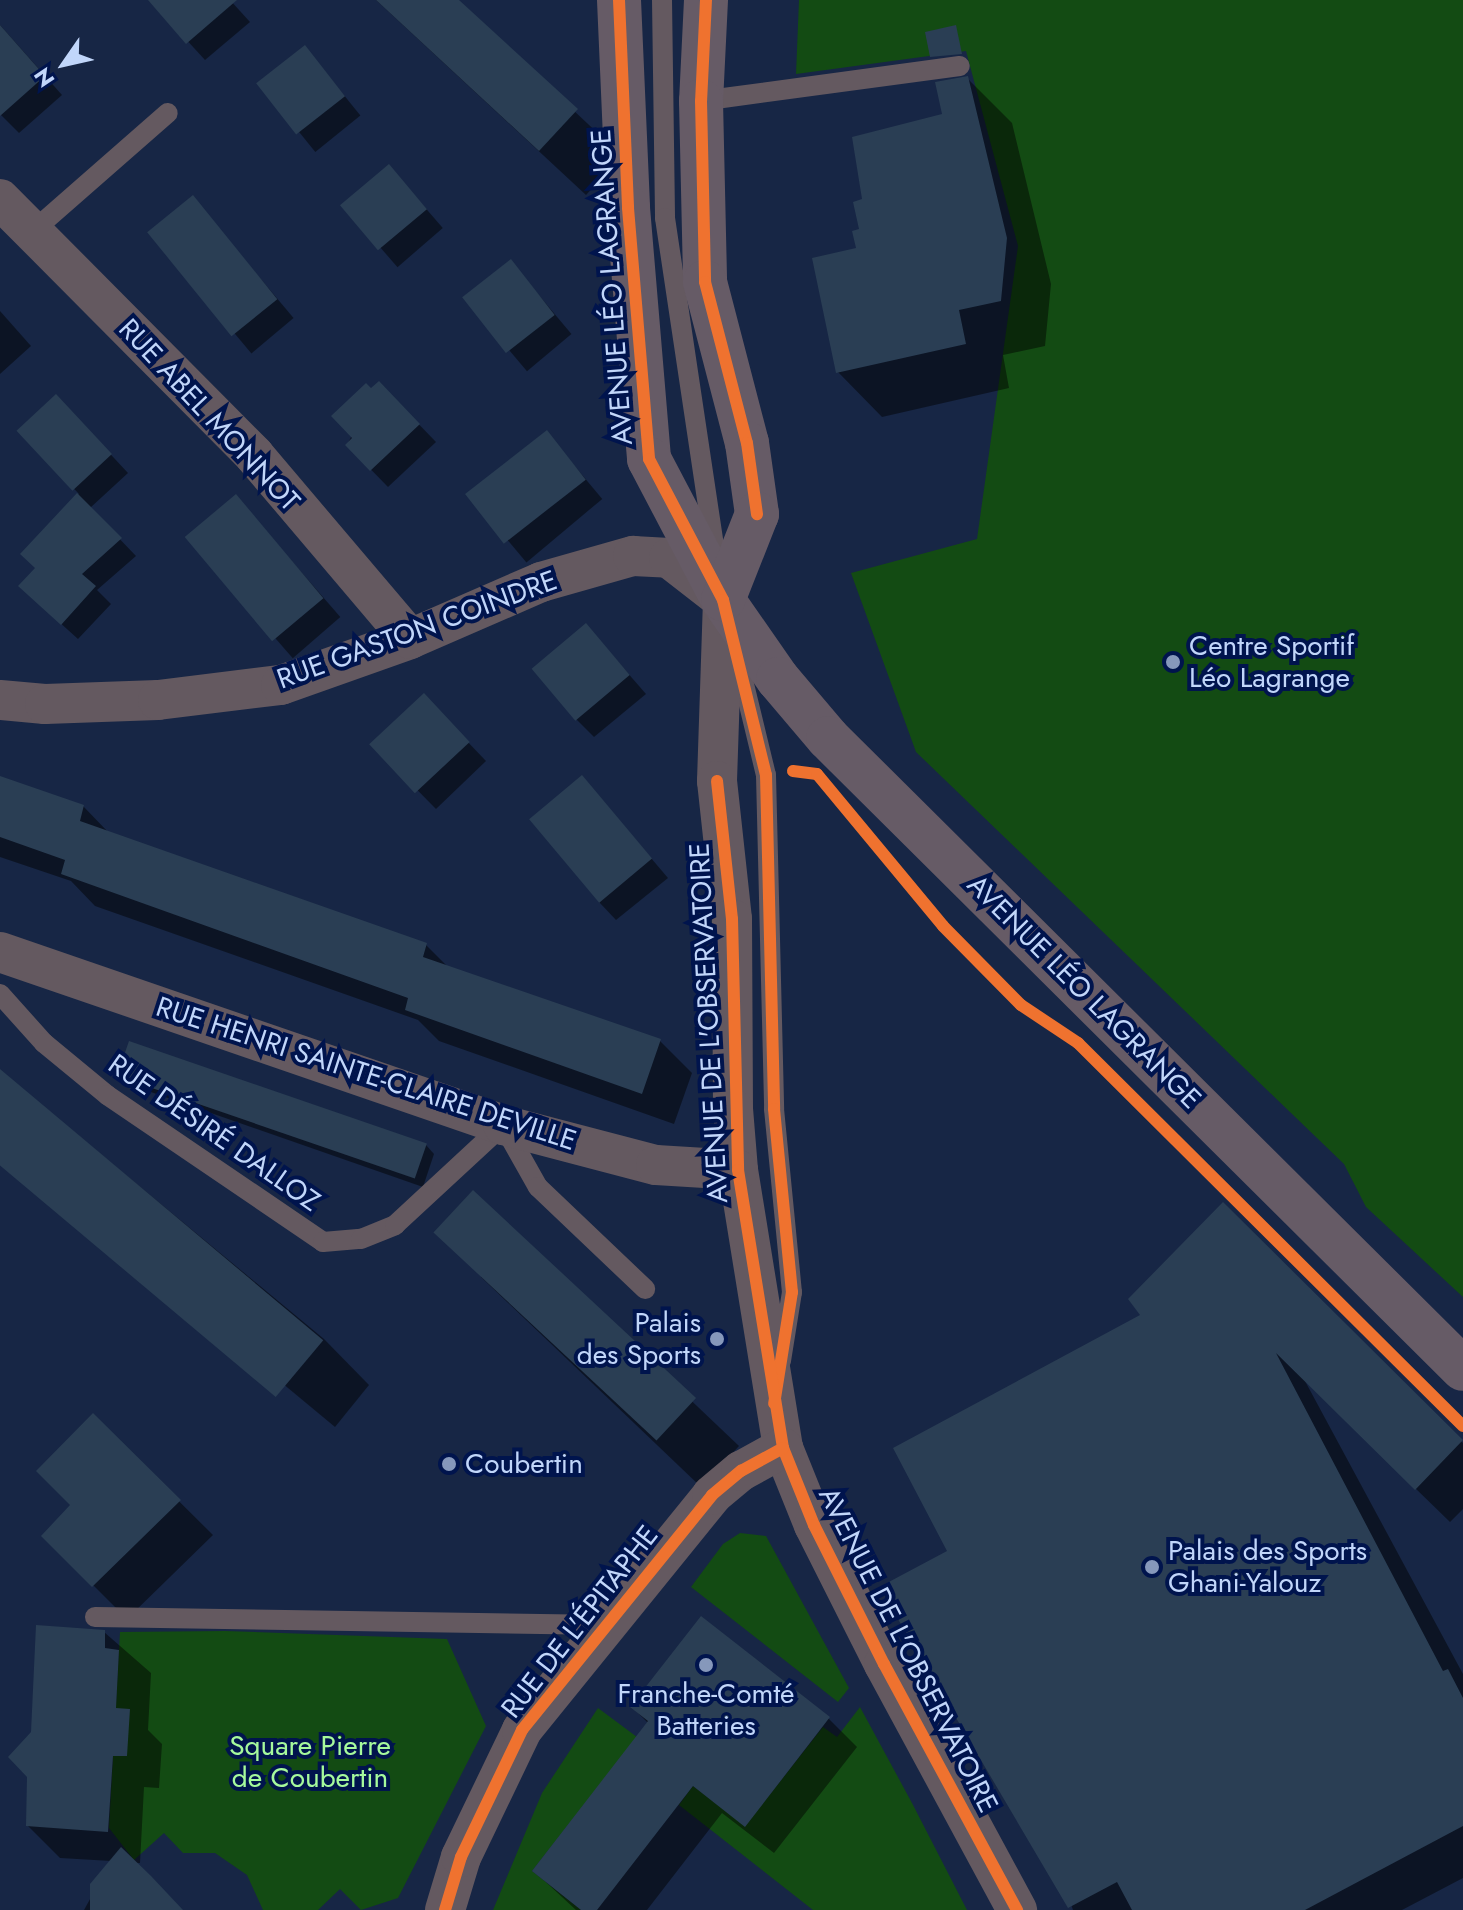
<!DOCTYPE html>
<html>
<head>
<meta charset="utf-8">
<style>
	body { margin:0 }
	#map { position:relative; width:1463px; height:1910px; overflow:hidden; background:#172645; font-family:Jost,sans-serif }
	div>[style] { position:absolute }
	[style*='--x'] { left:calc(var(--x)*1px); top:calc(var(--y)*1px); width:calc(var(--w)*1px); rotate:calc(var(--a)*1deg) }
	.green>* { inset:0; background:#134b13 }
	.shadow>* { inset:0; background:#0007; transform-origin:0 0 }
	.building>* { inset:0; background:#2a3e54; transform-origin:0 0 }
	.service>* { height:20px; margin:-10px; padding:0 10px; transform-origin:10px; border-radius:10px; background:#645960 }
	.minor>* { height:40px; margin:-20px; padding:0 20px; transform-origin:20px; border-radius:20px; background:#645960 }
	.secondary>* { height:44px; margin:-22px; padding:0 22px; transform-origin:22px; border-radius:22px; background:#665b66 }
	.cycleway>* { height:12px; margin:-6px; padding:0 6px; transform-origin:6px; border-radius:6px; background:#ef722f }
	.dots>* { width:22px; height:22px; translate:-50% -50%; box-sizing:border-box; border:4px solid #00144d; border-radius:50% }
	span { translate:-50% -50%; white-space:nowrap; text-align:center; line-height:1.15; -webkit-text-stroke:8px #00144d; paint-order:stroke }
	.street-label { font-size:28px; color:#c1d6fa }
	.poi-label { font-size:28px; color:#c1d6fa }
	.left { translate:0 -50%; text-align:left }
	.right { translate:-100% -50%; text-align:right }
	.park-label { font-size:28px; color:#a6fa9c }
	.north { position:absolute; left:24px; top:24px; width:80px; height:80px; -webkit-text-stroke:6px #00144d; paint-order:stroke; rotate:236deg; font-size:22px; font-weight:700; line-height:32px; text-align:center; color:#c1d6fa }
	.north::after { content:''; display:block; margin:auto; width:28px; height:36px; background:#c1d6fa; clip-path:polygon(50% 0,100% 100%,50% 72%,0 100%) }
</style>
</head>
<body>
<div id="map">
	<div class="green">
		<div style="clip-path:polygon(799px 0,1463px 0,1463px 1297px,1366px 1207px,1344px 1164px,916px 752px,851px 573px,977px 539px,1018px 246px,966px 51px,796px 74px)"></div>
		<div style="clip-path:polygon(740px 1533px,766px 1536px,849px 1688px,838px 1702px,691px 1587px,723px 1544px)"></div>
		<div style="clip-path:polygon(225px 1631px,447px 1639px,486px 1726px,398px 1898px,361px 1910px,340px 1889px,318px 1910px,263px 1910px,247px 1875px,215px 1853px,183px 1853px,164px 1833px,134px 1860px,109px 1828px,120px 1632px)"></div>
		<div style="clip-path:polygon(860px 1707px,912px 1803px,967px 1910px,813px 1910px,679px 1805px,693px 1786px,745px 1826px,823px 1727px,837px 1737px)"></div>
		<div style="clip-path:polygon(598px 1708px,637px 1737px,532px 1871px,581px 1910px,493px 1910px,542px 1793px)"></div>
	</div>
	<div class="shadow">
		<div style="clip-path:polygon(150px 0,230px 0,250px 22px,205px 60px)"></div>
		<div style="clip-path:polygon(376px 0,456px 0,622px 156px,586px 195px)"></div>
		<div style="clip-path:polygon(0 25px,62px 95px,19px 133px,0 114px)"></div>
		<div style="left:305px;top:47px;width:88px;height:58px;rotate:51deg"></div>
		<div style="clip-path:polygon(967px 78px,1012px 123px,1051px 284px,1045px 346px,1003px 355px,1009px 388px,882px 417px,838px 372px,864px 201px,944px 116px)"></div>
		<div style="left:389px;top:166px;width:82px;height:60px;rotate:49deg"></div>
		<div style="left:192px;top:197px;width:158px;height:55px;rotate:50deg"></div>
		<div style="left:511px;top:262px;width:94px;height:58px;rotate:50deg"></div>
		<div style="clip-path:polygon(0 311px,31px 346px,0 374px)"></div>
		<div style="clip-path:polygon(379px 383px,436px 442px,388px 487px,347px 445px)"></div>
		<div style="clip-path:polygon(73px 414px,128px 473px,90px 508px,136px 556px,97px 590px,111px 604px,78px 639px,37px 602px,37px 569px,22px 554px,79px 494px,19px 431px)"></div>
		<div style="left:547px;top:433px;width:86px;height:99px;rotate:50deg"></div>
		<div style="left:236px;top:497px;width:159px;height:63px;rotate:49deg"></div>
		<div style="clip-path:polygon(586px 625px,646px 694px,594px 737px,576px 719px)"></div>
		<div style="clip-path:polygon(441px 714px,486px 761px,436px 809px,374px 746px)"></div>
		<div style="clip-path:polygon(582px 777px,668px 878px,616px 920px,599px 902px)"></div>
		<div style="clip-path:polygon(0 778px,83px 806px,109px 833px,426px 945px,450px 969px,660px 1041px,692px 1073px,674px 1124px,439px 1041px,418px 1020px,95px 906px,71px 881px,0 857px)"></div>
		<div style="clip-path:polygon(0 1071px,324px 1339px,369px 1385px,335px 1427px,0 1149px)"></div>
		<div style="clip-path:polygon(120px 1076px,426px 1145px,434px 1154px,423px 1187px,128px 1084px)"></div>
		<div style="clip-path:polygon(473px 1193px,739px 1446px,701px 1487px,481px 1277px)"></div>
		<div style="clip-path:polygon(1223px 1205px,1463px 1443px,1463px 1509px,1450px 1522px,1305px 1381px,1463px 1674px,1463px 1878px,1402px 1910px,1073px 1910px,950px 1552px,1143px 1316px)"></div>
		<div style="clip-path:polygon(93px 1416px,213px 1535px,127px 1619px,44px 1536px,73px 1505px)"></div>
		<div style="clip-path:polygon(104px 1632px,151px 1673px,148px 1730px,162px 1744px,159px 1788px,144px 1787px,140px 1863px,134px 1863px,181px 1910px,84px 1910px,111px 1861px,60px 1858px,28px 1826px,50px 1715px)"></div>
		<div style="clip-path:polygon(632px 1707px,829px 1719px,857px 1747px,774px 1853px,722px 1813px,647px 1910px,576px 1910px,534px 1871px,649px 1724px)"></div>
	</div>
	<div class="building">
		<div style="clip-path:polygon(148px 0,237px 0,186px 44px)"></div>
		<div style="clip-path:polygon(376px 0,459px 0,578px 109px,539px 151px)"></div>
		<div style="clip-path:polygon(0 25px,45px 76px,0 116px)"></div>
		<div style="clip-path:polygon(956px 25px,962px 54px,930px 57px,925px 32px)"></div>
		<div style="left:305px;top:45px;width:65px;height:62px;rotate:52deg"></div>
		<div style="clip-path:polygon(968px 76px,1007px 238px,1001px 301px,959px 310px,966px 344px,836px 373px,812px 258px,856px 248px,852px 231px,859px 229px,853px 202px,862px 199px,852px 137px,942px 114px,935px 82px)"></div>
		<div style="left:389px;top:164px;width:59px;height:64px;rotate:50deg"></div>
		<div style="left:193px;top:195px;width:134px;height:59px;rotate:51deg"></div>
		<div style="left:511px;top:259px;width:71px;height:62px;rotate:52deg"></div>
		<div style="clip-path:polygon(379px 381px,420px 424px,370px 471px,345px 445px,352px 438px,331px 416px,366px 383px,371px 388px)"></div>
		<div style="left:56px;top:394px;width:82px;height:54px;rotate:47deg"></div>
		<div style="left:547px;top:430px;width:63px;height:104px;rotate:52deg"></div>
		<div style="clip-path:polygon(77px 493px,122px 538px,82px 574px,96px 586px,61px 625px,18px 586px,35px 568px,20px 554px)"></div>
		<div style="left:236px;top:494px;width:136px;height:67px;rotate:50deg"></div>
		<div style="left:586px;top:623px;width:68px;height:71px;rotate:50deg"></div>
		<div style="left:424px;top:693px;width:67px;height:75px;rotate:47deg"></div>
		<div style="left:582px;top:775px;width:109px;height:69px;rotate:50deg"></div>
		<div style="clip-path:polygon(0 776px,84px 805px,80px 821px,427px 943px,423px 957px,661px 1039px,642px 1094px,405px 1010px,408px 998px,61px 874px,65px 860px,0 837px)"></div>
		<div style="left:129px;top:1041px;width:315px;height:37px;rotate:19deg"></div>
		<div style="left:0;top:1069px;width:422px;height:74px;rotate:40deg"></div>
		<div style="left:473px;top:1190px;width:305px;height:58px;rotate:43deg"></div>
		<div style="clip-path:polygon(1223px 1202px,1463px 1440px,1415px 1490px,1276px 1353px,1443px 1671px,1448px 1669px,1463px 1698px,1463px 1826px,1305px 1910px,1132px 1910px,1117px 1882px,1068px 1908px,892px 1609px,885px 1584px,947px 1551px,893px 1448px,1140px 1315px,1128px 1299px)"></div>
		<div style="clip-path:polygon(93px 1413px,181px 1500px,92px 1587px,41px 1536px,70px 1505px,36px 1471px)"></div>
		<div style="clip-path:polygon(701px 1616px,830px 1717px,745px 1827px,693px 1786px,597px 1910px,581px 1910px,532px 1871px,648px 1721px,630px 1707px)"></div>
		<div style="clip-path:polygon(36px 1625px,105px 1630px,105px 1648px,119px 1650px,116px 1708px,130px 1709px,127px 1756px,113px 1756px,108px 1832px,26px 1826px,27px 1777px,8px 1757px,31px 1732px)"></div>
		<div style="clip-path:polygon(121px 1847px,151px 1876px,183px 1910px,90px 1910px,90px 1884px)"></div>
	</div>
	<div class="service">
		<div style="--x:662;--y:0;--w:218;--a:89.2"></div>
		<div style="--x:665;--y:218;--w:339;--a:81.5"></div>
		<div style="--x:701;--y:101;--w:261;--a:-7.7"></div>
		<div style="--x:33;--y:231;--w:179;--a:-41.2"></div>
		<div style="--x:735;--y:647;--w:132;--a:76.4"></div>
		<div style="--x:766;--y:775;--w:334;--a:88.6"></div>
		<div style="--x:774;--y:1109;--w:184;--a:84.4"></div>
		<div style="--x:792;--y:1292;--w:70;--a:99.1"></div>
		<div style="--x:0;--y:994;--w:66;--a:48.1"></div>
		<div style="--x:44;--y:1043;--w:82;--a:39.5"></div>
		<div style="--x:107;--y:1095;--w:261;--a:34.2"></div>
		<div style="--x:323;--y:1242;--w:38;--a:-5"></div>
		<div style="--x:361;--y:1239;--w:37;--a:-22"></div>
		<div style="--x:395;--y:1225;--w:147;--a:-42.8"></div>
		<div style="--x:503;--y:1125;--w:71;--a:60.6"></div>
		<div style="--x:538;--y:1187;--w:148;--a:43.6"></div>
		<div style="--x:95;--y:1617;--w:512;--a:0.9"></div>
	</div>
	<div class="minor">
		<div style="--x:0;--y:199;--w:361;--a:45.2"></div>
		<div style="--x:254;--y:455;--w:241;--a:49.7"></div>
		<div style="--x:0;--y:700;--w:45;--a:5.1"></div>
		<div style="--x:45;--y:704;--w:113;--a:-2"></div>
		<div style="--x:158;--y:700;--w:124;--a:-7"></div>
		<div style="--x:281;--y:685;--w:137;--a:-19.6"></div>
		<div style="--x:410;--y:639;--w:143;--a:-23.5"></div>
		<div style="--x:541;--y:582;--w:96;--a:-15.8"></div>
		<div style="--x:633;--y:556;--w:36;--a:3"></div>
		<div style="--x:669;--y:558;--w:68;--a:37.9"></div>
		<div style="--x:723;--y:600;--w:181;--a:91.9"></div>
		<div style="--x:717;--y:781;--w:139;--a:83.8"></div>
		<div style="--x:732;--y:919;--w:190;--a:89.7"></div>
		<div style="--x:733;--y:1109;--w:61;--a:85.3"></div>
		<div style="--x:738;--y:1170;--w:282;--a:80.8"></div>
		<div style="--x:783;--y:1448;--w:83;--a:68.1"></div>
		<div style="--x:814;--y:1525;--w:156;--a:63.3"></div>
		<div style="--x:884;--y:1664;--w:280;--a:61.6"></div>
		<div style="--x:0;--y:952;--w:532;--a:18.98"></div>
		<div style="--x:503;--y:1125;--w:158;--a:14.7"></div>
		<div style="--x:656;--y:1165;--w:82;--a:3.5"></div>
		<div style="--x:445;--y:1910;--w:55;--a:-73.2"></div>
		<div style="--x:461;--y:1857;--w:141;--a:-64.3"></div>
		<div style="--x:522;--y:1730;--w:302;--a:-51"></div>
		<div style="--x:712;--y:1495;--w:38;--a:-40"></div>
		<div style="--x:741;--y:1471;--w:48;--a:-28.7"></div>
	</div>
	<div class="secondary">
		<div style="--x:619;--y:0;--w:208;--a:87.5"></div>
		<div style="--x:628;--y:208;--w:252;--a:85.2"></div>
		<div style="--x:649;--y:459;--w:159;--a:62.3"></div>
		<div style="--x:723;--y:600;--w:96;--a:55.2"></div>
		<div style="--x:778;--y:679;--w:77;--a:49.7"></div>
		<div style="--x:828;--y:738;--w:895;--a:44.82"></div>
		<div style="--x:706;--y:0;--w:101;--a:92.8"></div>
		<div style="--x:701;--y:101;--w:181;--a:88.7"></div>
		<div style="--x:705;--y:282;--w:166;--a:75.4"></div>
		<div style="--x:747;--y:443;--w:72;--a:82"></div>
		<div style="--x:757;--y:514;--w:92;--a:111.6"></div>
	</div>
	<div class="cycleway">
		<div style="--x:619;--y:0;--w:208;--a:87.5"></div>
		<div style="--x:628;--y:208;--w:252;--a:85.2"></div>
		<div style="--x:649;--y:459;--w:159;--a:62.3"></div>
		<div style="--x:723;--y:600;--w:180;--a:76.2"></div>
		<div style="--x:766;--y:775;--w:334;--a:88.6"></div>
		<div style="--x:774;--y:1109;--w:184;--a:84.4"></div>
		<div style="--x:792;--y:1292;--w:113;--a:99.1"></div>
		<div style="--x:706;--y:0;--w:101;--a:92.8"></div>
		<div style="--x:701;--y:101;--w:181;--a:88.7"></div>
		<div style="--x:705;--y:282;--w:166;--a:75.4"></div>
		<div style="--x:747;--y:443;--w:72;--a:82"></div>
		<div style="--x:793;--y:771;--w:24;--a:7"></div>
		<div style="--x:817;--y:774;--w:197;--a:50.3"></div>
		<div style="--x:943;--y:926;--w:111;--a:45.4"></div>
		<div style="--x:1021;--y:1005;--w:69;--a:33.7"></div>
		<div style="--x:1078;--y:1043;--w:543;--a:44.85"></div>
		<div style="--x:717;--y:781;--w:139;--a:83.8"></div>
		<div style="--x:732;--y:919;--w:251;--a:88.6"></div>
		<div style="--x:738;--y:1170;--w:282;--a:80.8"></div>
		<div style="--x:783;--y:1448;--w:83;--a:68.1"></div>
		<div style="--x:814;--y:1525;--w:156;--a:63.3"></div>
		<div style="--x:884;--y:1664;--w:280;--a:61.6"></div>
		<div style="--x:445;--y:1910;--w:55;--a:-73.2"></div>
		<div style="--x:461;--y:1857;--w:141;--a:-64.3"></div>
		<div style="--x:522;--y:1730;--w:302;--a:-51"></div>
		<div style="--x:712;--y:1495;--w:38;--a:-40"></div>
		<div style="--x:741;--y:1471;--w:48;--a:-28.7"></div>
	</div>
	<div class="dots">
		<div style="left:1173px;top:662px;background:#8698bb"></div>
		<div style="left:717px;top:1339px;background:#8698bb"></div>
		<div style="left:449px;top:1464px;background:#8698bb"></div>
		<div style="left:1152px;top:1567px;background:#8698bb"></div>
		<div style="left:706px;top:1665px;background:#8698bb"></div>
	</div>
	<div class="street-label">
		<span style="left:612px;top:287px;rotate:-94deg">AVENUE LÉO LAGRANGE</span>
		<span style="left:209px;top:415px;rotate:47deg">RUE ABEL MONNOT</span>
		<span style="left:417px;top:630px;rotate:-20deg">RUE GASTON COINDRE</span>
		<span style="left:1084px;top:992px;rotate:45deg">AVENUE LÉO LAGRANGE</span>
		<span style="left:709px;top:1023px;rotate:-93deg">AVENUE DE L'OBSERVATOIRE</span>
		<span style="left:366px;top:1074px;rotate:18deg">RUE HENRI SAINTE-CLAIRE DEVILLE</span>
		<span style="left:214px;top:1133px;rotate:35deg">RUE DÉSIRÉ DALLOZ</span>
		<span style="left:580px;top:1622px;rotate:-52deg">RUE DE L'ÉPITAPHE</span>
		<span style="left:908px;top:1650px;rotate:63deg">AVENUE DE L'OBSERVATOIRE</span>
	</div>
	<div class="poi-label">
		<span class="left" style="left:1189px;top:662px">Centre Sportif<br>Léo Lagrange</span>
		<span class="right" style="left:701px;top:1339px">Palais<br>des Sports</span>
		<span class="left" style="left:465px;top:1464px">Coubertin</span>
		<span class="left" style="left:1168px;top:1567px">Palais des Sports<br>Ghani-Yalouz</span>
		<span style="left:706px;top:1710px">Franche-Comté<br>Batteries</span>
	</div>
	<div class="park-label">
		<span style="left:310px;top:1762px">Square Pierre<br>de Coubertin</span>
	</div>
	<div class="north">N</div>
</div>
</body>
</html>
